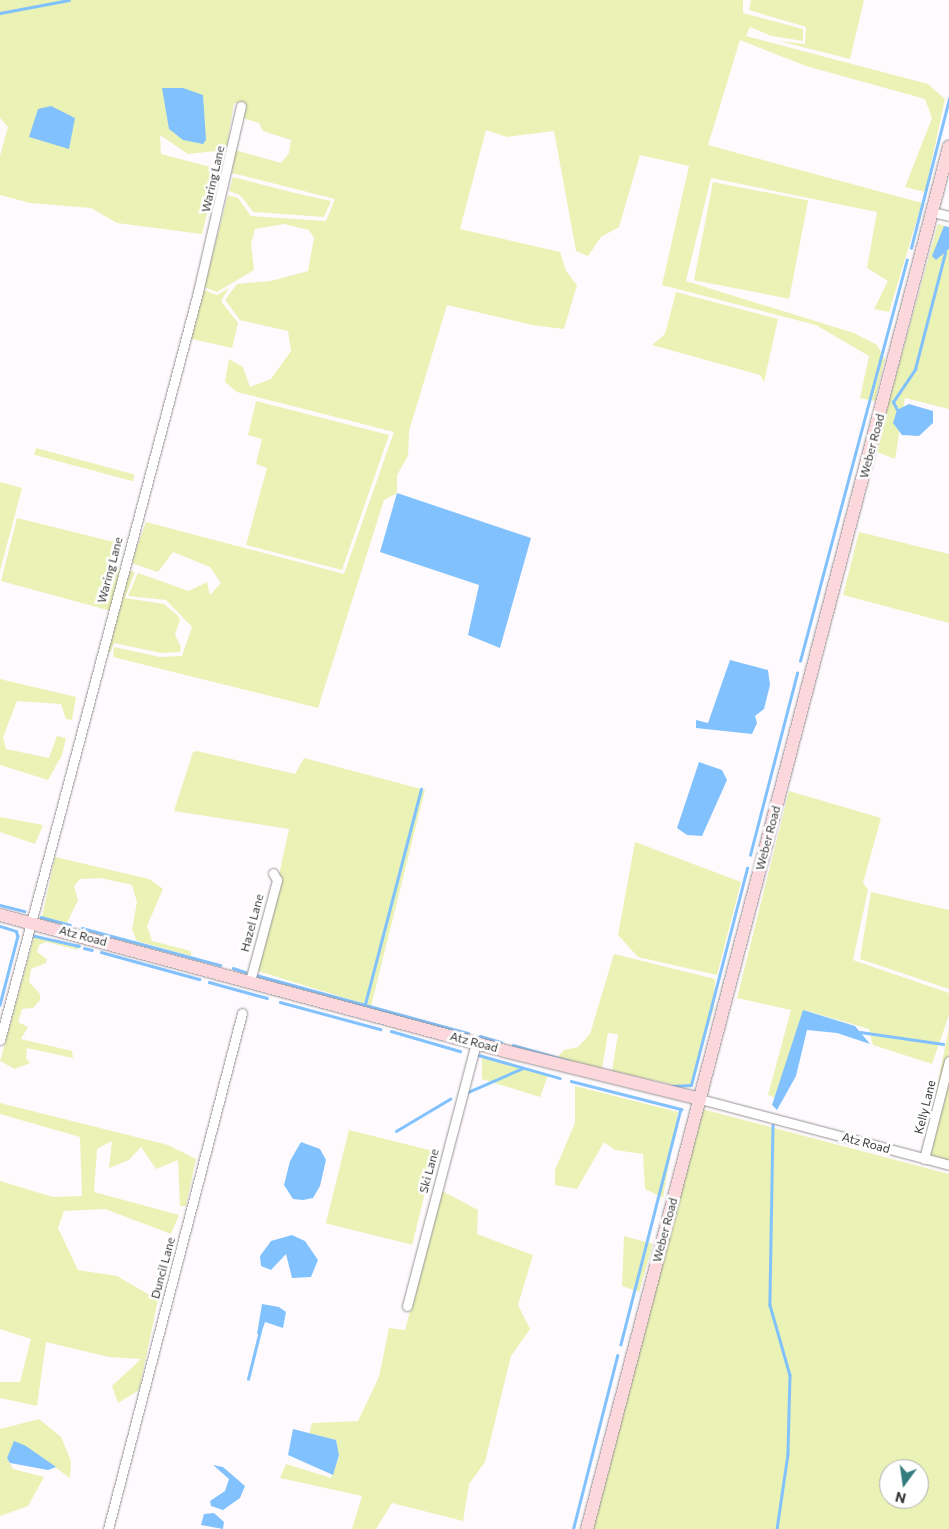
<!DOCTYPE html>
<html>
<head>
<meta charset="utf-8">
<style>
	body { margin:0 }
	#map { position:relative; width:949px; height:1529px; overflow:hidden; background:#fefafe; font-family:Commissioner,sans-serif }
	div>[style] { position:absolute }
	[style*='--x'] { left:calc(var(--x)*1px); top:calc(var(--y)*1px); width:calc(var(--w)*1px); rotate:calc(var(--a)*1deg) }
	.green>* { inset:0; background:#ebf2b5; transform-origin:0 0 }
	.water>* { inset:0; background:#81c2fe }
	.stream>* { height:2.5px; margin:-1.25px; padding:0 1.25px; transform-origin:1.25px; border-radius:1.25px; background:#81c2fe }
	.roads { filter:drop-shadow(0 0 1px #969396) drop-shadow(0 0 1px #969396) }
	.street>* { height:9px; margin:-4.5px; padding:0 4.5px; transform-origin:4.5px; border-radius:4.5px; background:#fff }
	.secondary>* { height:12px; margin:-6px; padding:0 6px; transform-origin:6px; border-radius:6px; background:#fcd8dc }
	span { translate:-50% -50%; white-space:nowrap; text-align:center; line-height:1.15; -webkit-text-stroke:5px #fff; paint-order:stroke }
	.street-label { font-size:12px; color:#3a393a }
	.north { position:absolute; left:879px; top:1459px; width:50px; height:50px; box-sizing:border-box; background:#fff; border:1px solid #b0b0b0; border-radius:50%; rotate:194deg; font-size:14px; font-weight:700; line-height:20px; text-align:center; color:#3a393a }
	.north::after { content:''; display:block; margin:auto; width:18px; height:22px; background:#347d7f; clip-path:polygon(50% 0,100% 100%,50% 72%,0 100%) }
</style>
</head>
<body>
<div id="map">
	<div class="green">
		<div style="clip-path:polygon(0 0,743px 0,743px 13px,803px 29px,803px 41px,772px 36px,750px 27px,746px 36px,928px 84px,945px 99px,925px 192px,905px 187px,932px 118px,925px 99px,806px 66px,740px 40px,708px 145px,922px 203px,889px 312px,874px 309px,888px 281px,867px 268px,877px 212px,711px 178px,686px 281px,854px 333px,877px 345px,885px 359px,875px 401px,860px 398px,869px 356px,816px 325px,662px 285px,689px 166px,640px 155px,619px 227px,601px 237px,588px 256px,576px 251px,554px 131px,507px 137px,486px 130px,460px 229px,560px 252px,566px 271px,577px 285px,564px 329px,532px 325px,447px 305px,409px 431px,408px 456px,397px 475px,397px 493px,384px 500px,318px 708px,113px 657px,114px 647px,160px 657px,182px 656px,192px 627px,166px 600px,128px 596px,138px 573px,189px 591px,207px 582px,210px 595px,221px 583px,210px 567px,173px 552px,158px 572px,131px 563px,146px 522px,344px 574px,394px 432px,237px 392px,225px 382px,229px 359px,243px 367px,250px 387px,271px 379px,291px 351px,288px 331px,240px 320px,225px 300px,237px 284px,271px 281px,308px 271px,314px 238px,309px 230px,284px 224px,255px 229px,251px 244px,254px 270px,217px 292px,204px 287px,228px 195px,238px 198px,251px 216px,326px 221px,335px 199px,232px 173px,235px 150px,281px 163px,289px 153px,291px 140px,263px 131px,259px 123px,243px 118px,245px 104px,234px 103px,226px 150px,188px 154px,160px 135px,161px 154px,218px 169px,202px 234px,117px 223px,91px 208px,30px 203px,0 195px,0 156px,8px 127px,0 118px)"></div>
		<div style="clip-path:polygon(751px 0,864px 0,850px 59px,779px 41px,805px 44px,806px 27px,749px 10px)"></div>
		<div style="clip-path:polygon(233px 177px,295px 193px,331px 201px,324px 217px,253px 212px,240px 195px,229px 191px)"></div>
		<div style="left:713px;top:182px;width:97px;height:100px;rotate:11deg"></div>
		<div style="clip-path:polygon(938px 224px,949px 227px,949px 409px,905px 398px,895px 459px,875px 451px)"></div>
		<div style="clip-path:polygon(229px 288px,221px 301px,238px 323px,232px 348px,188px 338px,201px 289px,217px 295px)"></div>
		<div style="clip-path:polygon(676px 292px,778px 319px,764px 382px,760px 375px,652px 345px,665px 334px)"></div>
		<div style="clip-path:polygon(256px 401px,389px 435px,342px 570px,246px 545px,267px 468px,256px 464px,262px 439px,248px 435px)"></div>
		<div style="left:36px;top:448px;width:102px;height:7px;rotate:15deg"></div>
		<div style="clip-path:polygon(0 482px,22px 488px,0 571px)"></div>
		<div style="clip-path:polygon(17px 518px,118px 543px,112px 567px,135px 572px,125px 598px,164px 604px,177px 615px,180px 619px,175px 635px,181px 647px,180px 652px,161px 653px,114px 643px,110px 653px,106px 652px,115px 612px,1px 581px)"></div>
		<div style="clip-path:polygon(859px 532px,949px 554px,949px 623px,843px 595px)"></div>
		<div style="clip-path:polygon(0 679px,76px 697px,72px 720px,66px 719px,61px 704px,17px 701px,3px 737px,6px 749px,49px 758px,57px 736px,66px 738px,62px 755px,48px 780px,0 765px)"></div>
		<div style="clip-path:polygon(197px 751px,295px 774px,304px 758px,425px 790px,371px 1006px,258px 971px,289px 829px,174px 811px,193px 752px)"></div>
		<div style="clip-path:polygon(789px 791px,881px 818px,863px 883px,868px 890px,853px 960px,949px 993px,949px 1015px,932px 1064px,873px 1045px,869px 1029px,804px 1010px,776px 1098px,768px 1095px,791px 1010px,737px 998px)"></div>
		<div style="clip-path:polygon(0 817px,43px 825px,35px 844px,0 832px)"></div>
		<div style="clip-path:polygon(635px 842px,741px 882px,717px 975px,638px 957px,618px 935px)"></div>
		<div style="clip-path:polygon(55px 857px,149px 879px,163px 889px,147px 926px,152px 941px,191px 951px,191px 956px,137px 941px,132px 930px,137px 902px,132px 885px,101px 878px,80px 879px,74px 886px,78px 900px,67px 923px,42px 917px)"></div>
		<div style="clip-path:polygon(871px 892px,949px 910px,949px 989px,860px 959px)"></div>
		<div style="clip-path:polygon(34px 937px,79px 946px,78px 950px,46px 942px,39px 945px,37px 952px,47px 959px,46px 963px,31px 969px,29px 982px,40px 994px,40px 1000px,33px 1008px,22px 1009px,18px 1022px,28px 1027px,21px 1039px,72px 1051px,73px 1058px,27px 1048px,26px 1058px,30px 1063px,15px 1069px,0 1061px)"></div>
		<div style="clip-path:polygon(614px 954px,715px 979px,714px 1008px,690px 1088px,612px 1071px,618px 1034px,608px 1033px,601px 1075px,553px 1063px,564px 1050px,578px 1047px,590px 1034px)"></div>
		<div style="clip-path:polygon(949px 1027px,949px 1170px,922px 1163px)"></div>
		<div style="clip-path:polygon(482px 1058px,548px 1075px,540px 1097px,482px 1079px)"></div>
		<div style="clip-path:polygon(575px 1086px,678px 1112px,663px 1198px,645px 1189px,643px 1154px,615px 1150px,604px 1142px,577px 1189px,555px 1185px,555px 1170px,575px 1123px)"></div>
		<div style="clip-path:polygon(0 1103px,168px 1145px,196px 1159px,186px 1206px,180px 1206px,178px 1160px,156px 1169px,141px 1147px,129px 1160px,109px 1168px,112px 1141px,97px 1149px,94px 1192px,179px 1215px,171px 1234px,105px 1209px,64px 1211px,58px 1228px,78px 1270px,117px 1276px,158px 1300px,139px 1390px,118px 1403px,112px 1386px,141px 1359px,109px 1357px,46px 1342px,37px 1406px,0 1398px,0 1382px,20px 1382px,31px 1339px,0 1329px,0 1181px,53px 1197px,82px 1196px,80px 1137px,0 1114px)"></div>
		<div style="clip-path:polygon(evenodd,702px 1109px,949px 1174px,949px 1529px,592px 1529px,702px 1109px,889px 1469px,919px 1469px,919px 1499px,889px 1499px,889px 1469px)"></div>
		<div style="left:349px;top:1130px;width:89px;height:96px;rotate:14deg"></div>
		<div style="clip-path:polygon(442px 1191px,478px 1210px,477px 1234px,533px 1255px,518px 1305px,530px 1329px,511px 1356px,485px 1462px,469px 1484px,463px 1521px,392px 1503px,376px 1529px,352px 1529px,362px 1496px,280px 1478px,286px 1464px,331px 1478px,339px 1457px,336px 1440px,309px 1434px,312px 1423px,358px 1421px,379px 1377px,389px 1328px,405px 1330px)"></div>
		<div style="clip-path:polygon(624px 1236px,653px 1244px,639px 1292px,622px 1286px)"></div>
		<div style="clip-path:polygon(39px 1419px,61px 1437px,71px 1461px,70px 1478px,26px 1446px,7px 1458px,13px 1469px,44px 1477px,28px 1506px,0 1516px,0 1429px)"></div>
	</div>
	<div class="water">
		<div style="clip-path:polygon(162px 88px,183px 88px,203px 95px,206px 140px,203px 144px,183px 140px,169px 129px)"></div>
		<div style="clip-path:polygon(51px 106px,75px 118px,69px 149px,29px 137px,38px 109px)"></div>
		<div style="clip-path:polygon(944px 226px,949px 227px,949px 249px,936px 260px,932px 256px)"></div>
		<div style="clip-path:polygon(909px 404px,933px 411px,933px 423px,919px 436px,902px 435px,893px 423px,897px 410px)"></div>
		<div style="clip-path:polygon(397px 493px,531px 538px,500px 648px,468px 635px,479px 585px,380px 552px)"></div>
		<div style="clip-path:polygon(730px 660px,768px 670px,770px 685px,764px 709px,755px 716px,757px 723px,752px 734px,696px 728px,696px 720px,708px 723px)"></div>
		<div style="clip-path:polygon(699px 762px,722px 770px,727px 780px,702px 836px,687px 835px,677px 828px)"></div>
		<div style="clip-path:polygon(803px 1010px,855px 1026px,870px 1044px,837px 1033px,807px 1030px,796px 1076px,777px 1110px,772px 1105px)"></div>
		<div style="clip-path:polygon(301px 1142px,320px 1149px,326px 1160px,320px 1186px,313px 1198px,303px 1200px,293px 1199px,284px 1185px,290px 1161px)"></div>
		<div style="clip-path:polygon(292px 1235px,305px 1241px,318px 1260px,311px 1277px,292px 1278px,286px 1254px,271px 1270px,261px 1266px,260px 1256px,271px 1241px)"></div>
		<div style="clip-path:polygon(262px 1304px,279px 1307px,286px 1312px,283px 1328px,265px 1322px,261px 1334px,257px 1334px)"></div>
		<div style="clip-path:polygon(293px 1429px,336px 1440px,339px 1455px,333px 1475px,288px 1455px)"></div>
		<div style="clip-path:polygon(14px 1441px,26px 1446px,56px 1467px,48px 1470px,10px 1463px,7px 1458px)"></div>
		<div style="clip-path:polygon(213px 1465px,223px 1467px,245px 1486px,240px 1498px,223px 1510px,211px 1506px,210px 1501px,225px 1491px,229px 1479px)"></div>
		<div style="clip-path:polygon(214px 1513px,224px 1522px,223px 1529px,201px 1525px,204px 1514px)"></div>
	</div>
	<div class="stream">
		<div style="--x:0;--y:13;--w:70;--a:-10.7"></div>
		<div style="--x:911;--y:248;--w:154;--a:-75.7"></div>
		<div style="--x:897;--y:410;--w:9;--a:-117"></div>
		<div style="--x:893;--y:402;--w:40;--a:-56"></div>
		<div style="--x:915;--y:369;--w:120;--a:-75.5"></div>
		<div style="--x:800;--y:661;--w:415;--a:-75.1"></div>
		<div style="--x:750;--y:855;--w:188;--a:-75.5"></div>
		<div style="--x:0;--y:905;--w:25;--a:14"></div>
		<div style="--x:41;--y:917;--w:30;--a:15"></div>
		<div style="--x:0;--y:926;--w:17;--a:17"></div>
		<div style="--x:16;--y:931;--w:5;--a:68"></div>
		<div style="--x:18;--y:936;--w:71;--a:104.6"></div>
		<div style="--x:82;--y:928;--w:143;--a:15"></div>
		<div style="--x:31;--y:935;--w:49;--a:12.9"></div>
		<div style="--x:79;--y:946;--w:3;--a:180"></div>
		<div style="--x:84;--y:948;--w:8;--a:14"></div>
		<div style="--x:101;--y:952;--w:102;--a:15.4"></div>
		<div style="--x:233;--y:968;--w:13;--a:18"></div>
		<div style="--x:256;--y:975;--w:220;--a:15.3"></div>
		<div style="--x:209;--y:982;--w:60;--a:15.4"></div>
		<div style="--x:280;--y:1002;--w:104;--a:15.1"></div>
		<div style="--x:361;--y:1005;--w:4;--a:-14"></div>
		<div style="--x:365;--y:1004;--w:222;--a:-75.4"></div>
		<div style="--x:391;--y:1031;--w:72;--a:16.2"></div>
		<div style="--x:860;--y:1032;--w:84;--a:8.2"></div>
		<div style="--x:480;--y:1036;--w:22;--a:16"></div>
		<div style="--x:513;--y:1045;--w:59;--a:15.7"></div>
		<div style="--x:475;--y:1054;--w:88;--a:15.8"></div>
		<div style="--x:571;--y:1081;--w:114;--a:14.3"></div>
		<div style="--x:681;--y:1109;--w:243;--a:104.3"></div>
		<div style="--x:672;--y:1086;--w:19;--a:-3"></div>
		<div style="--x:691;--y:1085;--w:224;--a:-75.5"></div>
		<div style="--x:466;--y:1093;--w:62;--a:-23.7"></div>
		<div style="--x:773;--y:1125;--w:180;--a:91"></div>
		<div style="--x:770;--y:1305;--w:73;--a:74.1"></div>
		<div style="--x:790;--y:1375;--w:79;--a:91.5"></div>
		<div style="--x:788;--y:1454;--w:76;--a:98.3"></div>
		<div style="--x:396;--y:1131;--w:63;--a:-30.7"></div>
		<div style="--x:248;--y:1379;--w:49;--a:-76"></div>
		<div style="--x:573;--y:1529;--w:179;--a:-75.7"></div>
	</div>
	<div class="roads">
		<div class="street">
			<div style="--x:932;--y:212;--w:17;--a:13"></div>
			<div style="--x:250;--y:981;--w:105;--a:-75"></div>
			<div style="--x:277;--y:880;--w:8;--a:-120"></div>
			<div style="--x:0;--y:1040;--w:774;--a:-75.17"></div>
			<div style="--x:198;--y:292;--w:191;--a:-77"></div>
			<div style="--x:700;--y:1099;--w:258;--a:14.8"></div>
			<div style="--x:924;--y:1159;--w:101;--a:-75.7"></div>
			<div style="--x:407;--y:1306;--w:272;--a:-75.3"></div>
			<div style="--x:108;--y:1529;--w:533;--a:-75.44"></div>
		</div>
		<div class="secondary">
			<div style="--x:0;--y:915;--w:523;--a:15.07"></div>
			<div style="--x:505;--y:1051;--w:201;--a:13.8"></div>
			<div style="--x:587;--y:1529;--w:1429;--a:-75.32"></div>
		</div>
	</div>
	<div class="street-label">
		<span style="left:213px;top:179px;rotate:-77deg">Waring Lane</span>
		<span style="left:872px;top:446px;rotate:-75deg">Weber Road</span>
		<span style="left:110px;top:570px;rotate:-75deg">Waring Lane</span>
		<span style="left:768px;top:838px;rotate:-75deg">Weber Road</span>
		<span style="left:252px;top:923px;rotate:-75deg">Hazel Lane</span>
		<span style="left:83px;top:936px;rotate:15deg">Atz Road</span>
		<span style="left:474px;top:1042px;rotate:15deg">Atz Road</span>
		<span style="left:925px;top:1107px;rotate:-76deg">Kelly Lane</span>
		<span style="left:866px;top:1143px;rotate:15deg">Atz Road</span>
		<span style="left:429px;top:1171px;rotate:-75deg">Ski Lane</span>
		<span style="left:665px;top:1230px;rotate:-75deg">Weber Road</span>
		<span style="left:163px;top:1268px;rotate:-75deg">Duncil Lane</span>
	</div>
	<div class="north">N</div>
</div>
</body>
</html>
